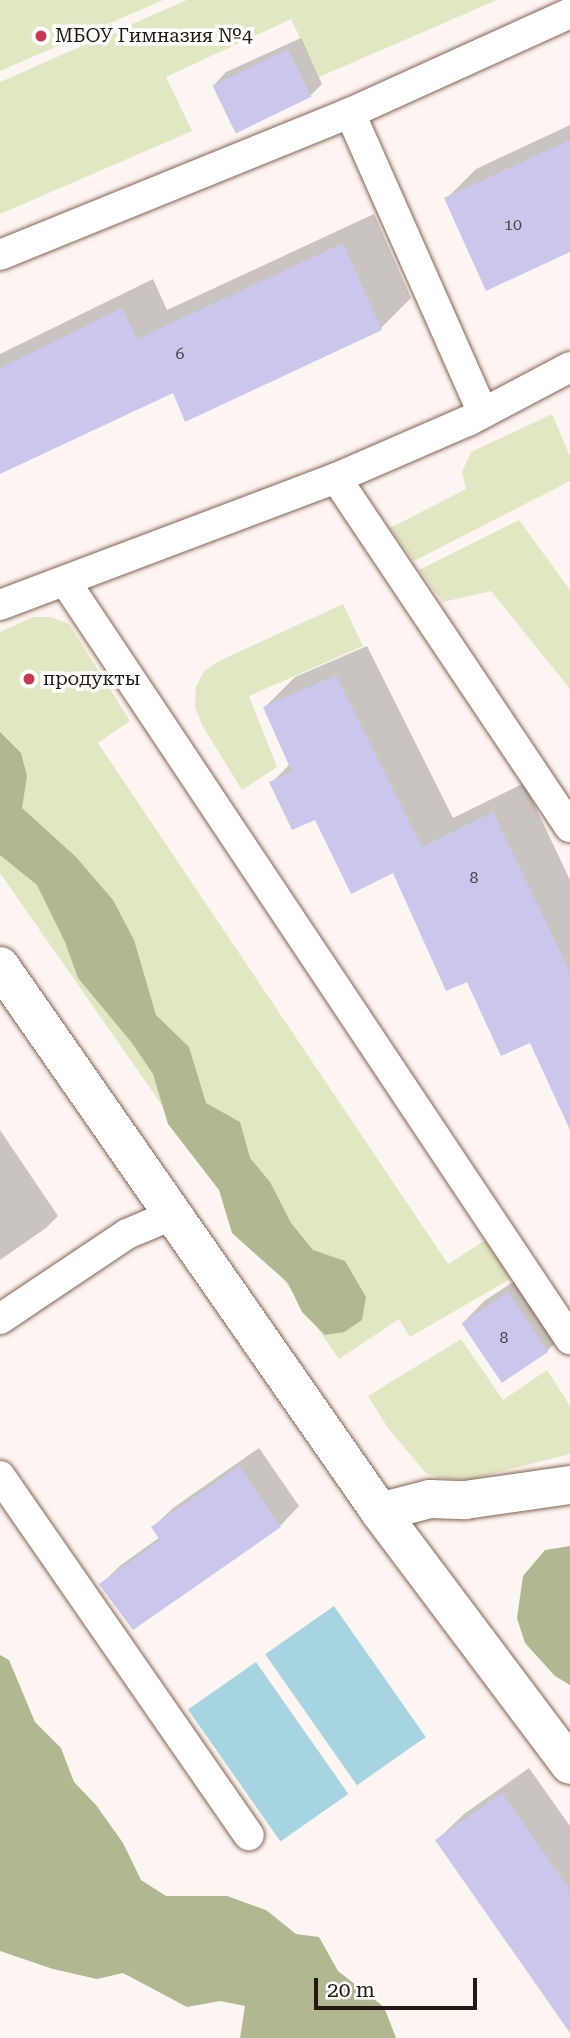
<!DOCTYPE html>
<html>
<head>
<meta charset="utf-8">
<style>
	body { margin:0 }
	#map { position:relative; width:570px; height:2038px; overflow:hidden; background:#fdf5f1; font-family:"Roboto Serif",serif }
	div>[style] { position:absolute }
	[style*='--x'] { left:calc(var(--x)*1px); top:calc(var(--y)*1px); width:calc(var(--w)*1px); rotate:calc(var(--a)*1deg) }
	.green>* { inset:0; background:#e1e7c2 }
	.forest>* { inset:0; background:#b1b791 }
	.water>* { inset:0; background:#a6d5e1; transform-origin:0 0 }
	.shadow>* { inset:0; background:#0003 }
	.building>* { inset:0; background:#cac6ec; transform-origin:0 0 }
	.roads { filter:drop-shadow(0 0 2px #846352) drop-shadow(0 0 2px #846352) }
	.lane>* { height:30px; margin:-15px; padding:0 15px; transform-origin:15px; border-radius:15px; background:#fff }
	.secondary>* { height:38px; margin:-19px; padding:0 19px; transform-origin:19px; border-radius:19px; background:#fff }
	.dots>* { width:19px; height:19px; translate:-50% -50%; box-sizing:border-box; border:4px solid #fff; border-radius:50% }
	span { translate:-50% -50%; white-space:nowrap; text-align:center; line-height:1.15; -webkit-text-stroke:7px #fff; paint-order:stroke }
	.number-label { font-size:16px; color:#4e4348 }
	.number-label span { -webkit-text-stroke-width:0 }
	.poi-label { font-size:19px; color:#251711 }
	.left { translate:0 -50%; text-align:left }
	.scale { position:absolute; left:314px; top:1978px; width:163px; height:32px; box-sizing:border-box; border:4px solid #251711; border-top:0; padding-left:9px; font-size:21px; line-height:24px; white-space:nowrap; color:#251711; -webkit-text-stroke:5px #fff; paint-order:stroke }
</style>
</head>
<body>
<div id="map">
	<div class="green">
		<div style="clip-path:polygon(0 0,163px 0,0 71px)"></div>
		<div style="clip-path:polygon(187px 0,497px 0,319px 77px,291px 19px,166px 77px,192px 131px,0 214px,0 82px)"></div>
		<div style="clip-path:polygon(552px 414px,570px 456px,570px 481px,414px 561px,390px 528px,466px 489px,462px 472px,471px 452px)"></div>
		<div style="clip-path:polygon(519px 520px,570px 590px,570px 689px,491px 591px,443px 602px,419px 570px)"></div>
		<div style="clip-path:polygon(343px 604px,363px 646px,249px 696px,277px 767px,242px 790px,202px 725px,195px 707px,196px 687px,204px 671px,219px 661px)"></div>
		<div style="clip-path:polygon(33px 617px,51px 617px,69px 624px,130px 721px,98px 743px,448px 1264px,489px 1238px,517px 1275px,410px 1337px,399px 1319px,339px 1359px,0 873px,0 632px)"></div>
		<div style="clip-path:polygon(461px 1339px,503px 1400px,547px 1370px,570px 1406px,570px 1454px,468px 1480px,438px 1478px,426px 1473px,388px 1428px,368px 1396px)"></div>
	</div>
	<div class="forest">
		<div style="clip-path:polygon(0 732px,21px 753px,27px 776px,22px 808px,76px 857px,113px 900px,134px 940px,156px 1015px,189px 1047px,206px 1103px,240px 1122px,250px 1158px,270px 1182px,291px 1223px,313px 1250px,345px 1261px,366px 1297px,362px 1320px,344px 1332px,325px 1335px,302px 1312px,288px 1283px,232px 1233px,219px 1190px,168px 1124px,153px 1074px,132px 1043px,78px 978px,65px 942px,37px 885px,0 855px)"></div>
		<div style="clip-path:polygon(570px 1546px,570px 1685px,555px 1676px,525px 1643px,517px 1618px,523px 1576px,545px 1550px)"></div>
		<div style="clip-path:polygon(0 1655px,9px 1660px,35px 1722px,61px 1748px,74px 1782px,96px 1805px,123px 1843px,141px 1880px,166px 1896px,227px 1896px,266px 1910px,296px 1934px,319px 1937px,338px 1971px,384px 2007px,396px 2038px,240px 2038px,245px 2006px,220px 2001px,187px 2007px,123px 1973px,97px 1979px,53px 1969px,0 1951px)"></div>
	</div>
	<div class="water">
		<div style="left:334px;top:1606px;width:160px;height:84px;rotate:55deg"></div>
		<div style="left:256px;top:1662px;width:161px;height:83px;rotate:55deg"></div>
	</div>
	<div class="shadow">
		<div style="clip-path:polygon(301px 38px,322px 84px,310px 96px,214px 85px,226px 72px)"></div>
		<div style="clip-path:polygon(570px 125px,570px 250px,446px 199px,476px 169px)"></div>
		<div style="clip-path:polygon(374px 214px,411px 298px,381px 328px,174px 391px,0 472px,0 354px,153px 279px,167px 310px)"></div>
		<div style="clip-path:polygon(367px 646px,453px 818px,524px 783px,570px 880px,570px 1126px,531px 1041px,468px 979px,394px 871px,316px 818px,271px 783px,290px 764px,265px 707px,295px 677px)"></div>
		<div style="clip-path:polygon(0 1130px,58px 1216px,46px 1228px,0 1260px)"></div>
		<div style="clip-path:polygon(530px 1271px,569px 1330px,547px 1351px,463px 1323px,484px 1301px)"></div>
		<div style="clip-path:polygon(259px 1448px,299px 1506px,280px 1526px,101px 1584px,121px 1565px,160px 1537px,153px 1527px,173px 1508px)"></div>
		<div style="clip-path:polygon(529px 1768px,570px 1826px,570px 1986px,437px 1840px,464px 1814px)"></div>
	</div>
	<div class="building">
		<div style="left:288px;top:49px;width:53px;height:84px;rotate:64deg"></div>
		<div style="clip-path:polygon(570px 140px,570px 252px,486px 291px,444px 198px)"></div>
		<div style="clip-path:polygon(343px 243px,382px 330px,185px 422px,173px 393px,0 474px,0 368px,122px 308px,137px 339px)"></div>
		<div style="clip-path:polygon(336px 675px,422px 847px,493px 812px,570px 972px,570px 1130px,530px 1043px,501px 1056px,467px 982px,446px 991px,393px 873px,351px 894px,315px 820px,292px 830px,269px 782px,292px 772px,263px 707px)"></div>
		<div style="left:508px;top:1292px;width:72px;height:56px;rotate:56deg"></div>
		<div style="clip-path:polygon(239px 1466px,281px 1527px,133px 1630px,99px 1584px,160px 1540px,151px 1527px)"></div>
		<div style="clip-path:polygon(502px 1793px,570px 1890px,570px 2033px,435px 1840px)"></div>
	</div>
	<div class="roads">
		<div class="lane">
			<div style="--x:350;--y:113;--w:328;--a:66.1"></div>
			<div style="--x:0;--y:255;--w:378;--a:-22.1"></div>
			<div style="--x:350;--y:113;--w:242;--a:-24.4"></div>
			<div style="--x:336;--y:478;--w:420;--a:56.2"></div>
			<div style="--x:65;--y:581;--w:911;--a:56.33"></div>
			<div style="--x:0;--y:605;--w:359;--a:-20.7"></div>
			<div style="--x:336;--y:478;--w:144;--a:-23.4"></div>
			<div style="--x:468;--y:421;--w:115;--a:-27.9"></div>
			<div style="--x:0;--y:1319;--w:153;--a:-33.8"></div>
			<div style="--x:127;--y:1234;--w:49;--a:-22.9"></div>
			<div style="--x:0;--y:1476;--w:437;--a:55.3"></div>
		</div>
		<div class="secondary">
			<div style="--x:0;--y:966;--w:665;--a:55.16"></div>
			<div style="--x:380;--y:1512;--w:316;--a:53.1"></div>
			<div style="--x:380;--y:1512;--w:52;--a:-14.6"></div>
			<div style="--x:430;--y:1499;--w:35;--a:2"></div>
			<div style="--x:465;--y:1500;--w:106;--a:-8.1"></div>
		</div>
	</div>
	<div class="dots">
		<div style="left:41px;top:36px;background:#c93853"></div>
		<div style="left:29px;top:679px;background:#c93853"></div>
	</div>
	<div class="number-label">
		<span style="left:513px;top:225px">10</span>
		<span style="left:180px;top:354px">6</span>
		<span style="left:474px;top:878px">8</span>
		<span style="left:504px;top:1338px">8</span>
	</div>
	<div class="poi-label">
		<span class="left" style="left:55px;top:36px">МБОУ Гимназия №4</span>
		<span class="left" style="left:43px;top:679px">продукты</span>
	</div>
	<div class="scale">20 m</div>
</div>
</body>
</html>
